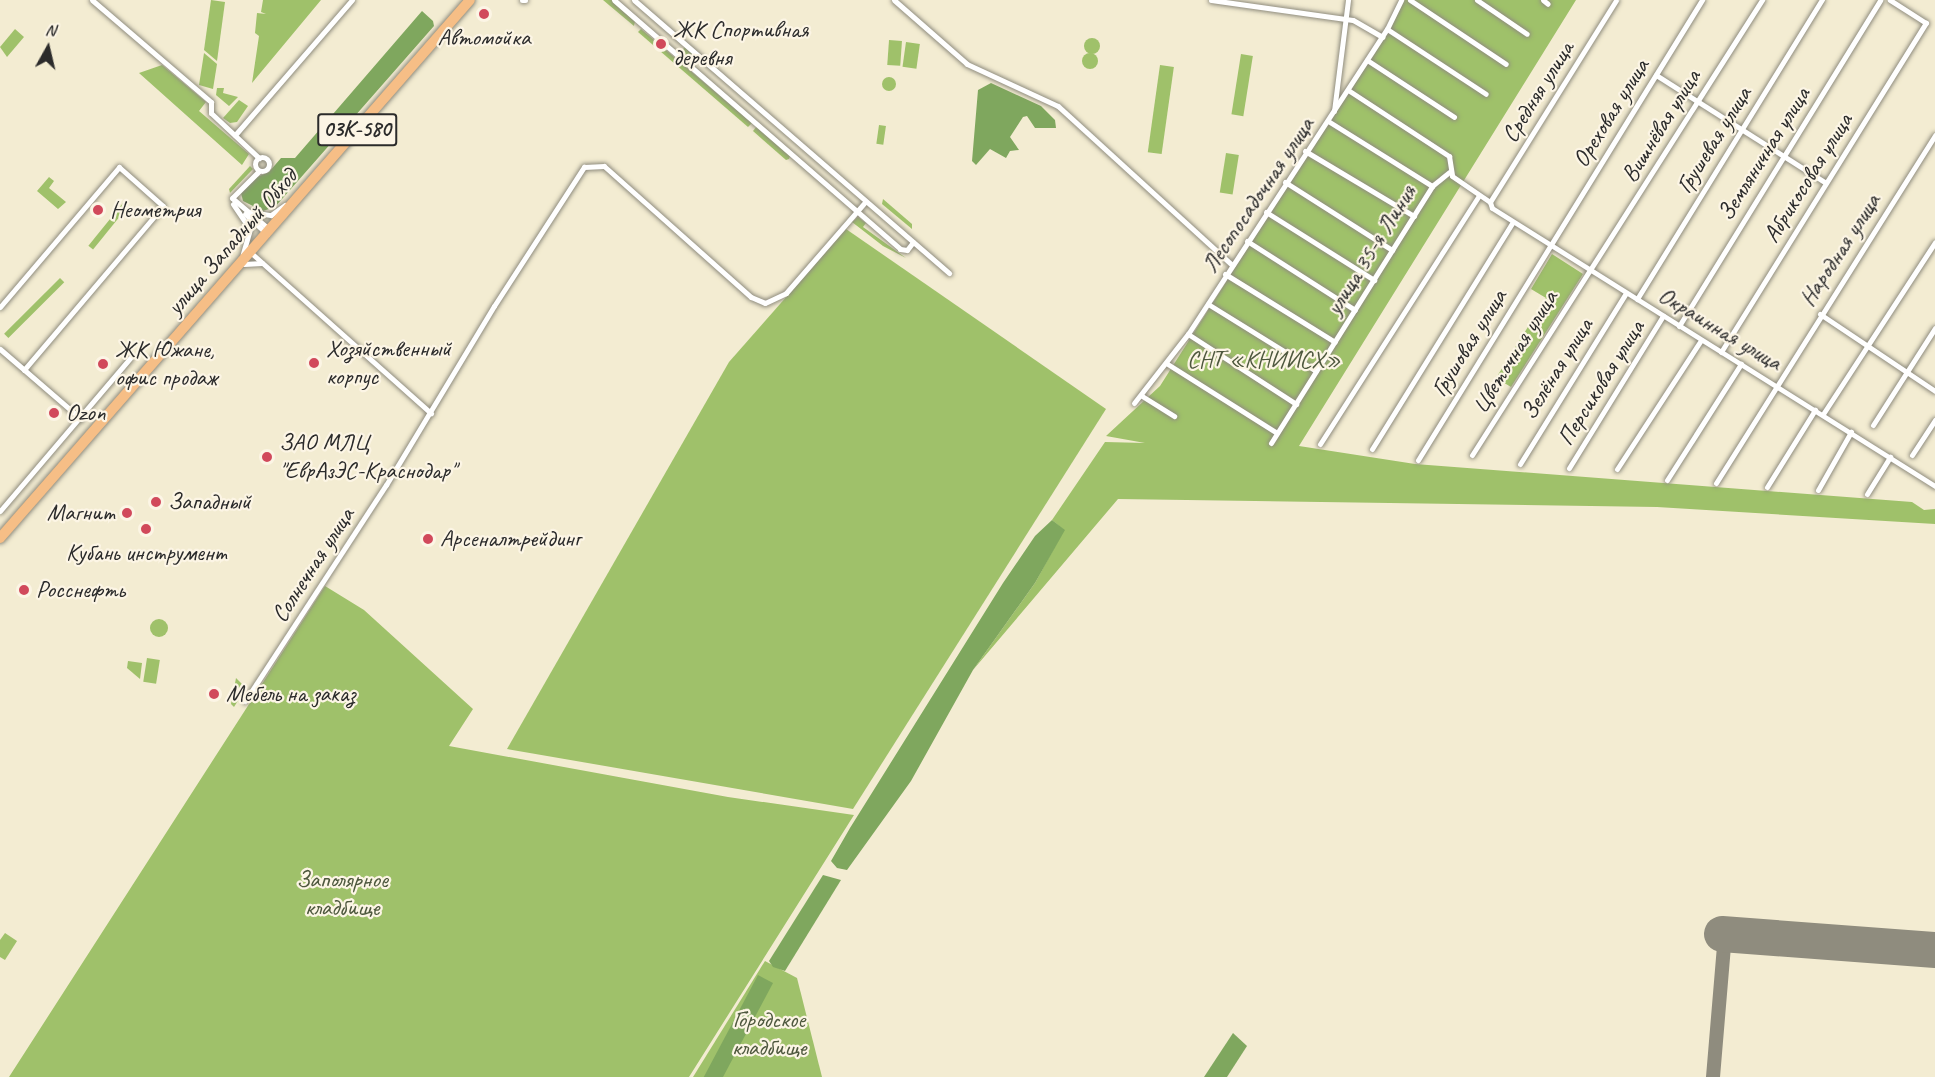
<!DOCTYPE html>
<html>
<head>
<meta charset="utf-8">
<style>
	body { margin:0 }
	#map { position:relative; width:1935px; height:1077px; overflow:hidden; background:#f3ecd2; font-family:Caveat,sans-serif }
	div>[style] { position:absolute }
	[style*='--x'] { left:calc(var(--x)*1px); top:calc(var(--y)*1px); width:calc(var(--w)*1px); rotate:calc(var(--a)*1deg) }
	.green>* { inset:0; background:#9fc16a; transform-origin:0 0 }
	.round { border-radius:50% }
	.forest>* { inset:0; background:#7fa75e; transform-origin:0 0 }
	.taxiway>* { height:14px; margin:-7px; padding:0 7px; transform-origin:7px; border-radius:7px; background:#8f8c7e }
	.runway>* { height:36px; margin:-18px; padding:0 18px; transform-origin:18px; border-radius:18px; background:#8f8c7e }
	.roads { filter:drop-shadow(0 0 2px #8f8c7e) drop-shadow(0 0 2px #8f8c7e) }
	.street>* { height:5px; margin:-2.5px; padding:0 2.5px; transform-origin:2.5px; border-radius:2.5px; background:#fff }
	.street>.ring { margin:-2.5px; padding:0; box-sizing:content-box; background:none; border:5px solid #fff; border-radius:50% }
	.highway>* { height:10px; margin:-5px; padding:0 5px; transform-origin:5px; border-radius:5px; background:#f6be86 }
	.dots>* { width:16px; height:16px; translate:-50% -50%; box-sizing:border-box; border:3px solid #fcf5e5; border-radius:50% }
	span { translate:-50% -50%; white-space:nowrap; text-align:center; line-height:1.15; -webkit-text-stroke:4.5px #fcf5e5; paint-order:stroke }
	.shield-label span { padding:2px 4px; background:#fcf5e5; border:2px solid; border-radius:4px; -webkit-text-stroke-width:0 }
	.shield-label { font-size:22px; color:#2b2b2b; font-weight:700 }
	.poi-label { font-size:24px; color:#2b2b2b }
	.left { translate:0 -50%; text-align:left }
	.right { translate:-100% -50%; text-align:right }
	.street-label { font-size:24px; color:#2b2b2b }
	.park-label { font-size:24px; color:#4e583e }
	.north { position:absolute; left:18px; top:18px; width:60px; height:60px; -webkit-text-stroke:4px #fcf5e5; paint-order:stroke; rotate:8deg; font-size:16px; font-weight:700; line-height:24px; text-align:center; color:#2b2b2b }
	.north::after { content:''; display:block; margin:auto; width:21px; height:27px; background:#2b2b2b; clip-path:polygon(50% 0,100% 100%,50% 72%,0 100%) }
</style>
</head>
<body>
<div id="map">
	<div class="green">
		<div style="clip-path:polygon(211px 0,225px 2px,217px 61px,204px 50px)"></div>
		<div style="clip-path:polygon(263px 0,321px 0,252px 83px,259px 36px,255px 33px,257px 13px,266px 14px,261px 12px)"></div>
		<div style="clip-path:polygon(603px 0,612px 0,635px 21px,634px 26px)"></div>
		<div style="clip-path:polygon(1405px 0,1576px 0,1299px 446px,1415px 464px,1912px 502px,1924px 510px,1935px 509px,1935px 524px,1657px 507px,1118px 499px,973px 670px,1035px 583px,1064px 530px,1052px 520px,1105px 442px,1145px 443px,1106px 436px,1160px 386px)"></div>
		<div style="clip-path:polygon(15px 29px,24px 37px,7px 57px,0 47px)"></div>
		<div style="clip-path:polygon(641px 29px,752px 123px,748px 127px,638px 32px)"></div>
		<div class="round" style="left:1084px;top:38px;width:16px;height:16px"></div>
		<div style="left:889px;top:40px;width:13px;height:25px;rotate:4deg"></div>
		<div style="left:906px;top:42px;width:14px;height:25px;rotate:8deg"></div>
		<div style="left:685px;top:47px;width:18px;height:9px;rotate:43deg"></div>
		<div class="round" style="left:1082px;top:53px;width:16px;height:16px"></div>
		<div style="clip-path:polygon(204px 53px,217px 64px,213px 89px,199px 85px)"></div>
		<div style="left:1241px;top:54px;width:12px;height:61px;rotate:9deg"></div>
		<div style="clip-path:polygon(162px 65px,206px 102px,199px 111px,249px 154px,242px 165px,139px 73px)"></div>
		<div style="left:1160px;top:65px;width:14px;height:88px;rotate:8deg"></div>
		<div class="round" style="left:882px;top:77px;width:14px;height:14px"></div>
		<div style="clip-path:polygon(217px 88px,224px 88px,223px 93px,238px 97px,229px 106px,216px 95px)"></div>
		<div style="clip-path:polygon(239px 100px,248px 106px,237px 122px,230px 123px,223px 118px)"></div>
		<div style="left:879px;top:125px;width:7px;height:19px;rotate:8deg"></div>
		<div style="clip-path:polygon(757px 126px,790px 156px,789px 159px,786px 160px,753px 131px)"></div>
		<div style="left:1226px;top:153px;width:13px;height:40px;rotate:9deg"></div>
		<div style="clip-path:polygon(250px 166px,253px 169px,230px 193px,229px 189px)"></div>
		<div style="clip-path:polygon(49px 177px,54px 181px,49px 188px,66px 202px,58px 209px,37px 191px)"></div>
		<div style="clip-path:polygon(883px 199px,912px 224px,912px 229px,882px 204px)"></div>
		<div style="left:123px;top:203px;width:6px;height:55px;rotate:39deg"></div>
		<div style="clip-path:polygon(858px 217px,866px 223px,863px 227px,906px 258px,883px 246px,852px 222px)"></div>
		<div style="clip-path:polygon(846px 229px,1106px 409px,853px 809px,507px 749px,729px 362px)"></div>
		<div style="clip-path:polygon(1552px 254px,1583px 274px,1511px 387px,1496px 378px,1546px 298px,1531px 289px)"></div>
		<div style="left:60px;top:278px;width:6px;height:79px;rotate:45deg"></div>
		<div style="clip-path:polygon(325px 586px,364px 610px,473px 709px,449px 746px,728px 797px,854px 815px,689px 1077px,9px 1077px)"></div>
		<div class="round" style="left:150px;top:619px;width:18px;height:18px"></div>
		<div style="left:147px;top:658px;width:13px;height:24px;rotate:9deg"></div>
		<div style="clip-path:polygon(128px 661px,142px 663px,140px 679px,127px 668px)"></div>
		<div style="clip-path:polygon(236px 678px,246px 688px,234px 707px,231px 704px)"></div>
		<div style="clip-path:polygon(5px 933px,17px 941px,5px 960px,0 957px,0 940px)"></div>
		<div style="clip-path:polygon(765px 961px,797px 978px,822px 1077px,693px 1077px)"></div>
	</div>
	<div class="forest">
		<div style="clip-path:polygon(422px 11px,433px 21px,434px 26px,275px 207px,263px 211px,243px 201px,241px 193px,252px 179px,269px 172px,281px 158px,295px 158px)"></div>
		<div style="clip-path:polygon(991px 83px,1041px 106px,1055px 120px,1056px 128px,1035px 128px,1027px 116px,1023px 117px,1010px 137px,1019px 150px,1010px 151px,1006px 158px,990px 149px,976px 165px,972px 161px,978px 90px)"></div>
		<div style="clip-path:polygon(1052px 520px,1065px 530px,1035px 583px,973px 670px,911px 781px,847px 870px,837px 868px,831px 861px,850px 828px,1003px 583px,1035px 536px)"></div>
		<div style="clip-path:polygon(823px 875px,841px 880px,785px 971px,773px 967px,769px 961px)"></div>
		<div style="left:758px;top:975px;width:17px;height:120px;rotate:28deg"></div>
		<div style="clip-path:polygon(1233px 1033px,1247px 1046px,1227px 1077px,1204px 1077px)"></div>
	</div>
	<div class="taxiway">
		<div style="--x:1713;--y:1077;--w:144;--a:-85.2"></div>
	</div>
	<div class="runway">
		<div style="--x:1722;--y:934;--w:214;--a:4.3"></div>
	</div>
	<div class="roads">
		<div class="street">
			<div style="--x:92;--y:0;--w:157;--a:40.6"></div>
			<div style="--x:211;--y:102;--w:11;--a:90"></div>
			<div style="--x:211;--y:113;--w:66;--a:43.2"></div>
			<div style="--x:522;--y:0;--w:3;--a:0"></div>
			<div style="--x:614;--y:0;--w:379;--a:41"></div>
			<div style="--x:900;--y:249;--w:7;--a:8"></div>
			<div style="--x:907;--y:250;--w:10;--a:-53"></div>
			<div style="--x:634;--y:0;--w:417;--a:40.9"></div>
			<div style="--x:894;--y:0;--w:97;--a:41.2"></div>
			<div style="--x:967;--y:64;--w:100;--a:24.8"></div>
			<div style="--x:1058;--y:106;--w:236;--a:42.4"></div>
			<div style="--x:1211;--y:0;--w:143;--a:8"></div>
			<div style="--x:1353;--y:20;--w:34;--a:30"></div>
			<div style="--x:1410;--y:0;--w:115;--a:33.7"></div>
			<div style="--x:1477;--y:0;--w:60;--a:34.2"></div>
			<div style="--x:1543;--y:0;--w:6;--a:39"></div>
			<div style="--x:1387;--y:29;--w:118;--a:33.3"></div>
			<div style="--x:1367;--y:60;--w:104;--a:33.2"></div>
			<div style="--x:1656;--y:75;--w:201;--a:32.4"></div>
			<div style="--x:1348;--y:90;--w:121;--a:33.2"></div>
			<div style="--x:1449;--y:156;--w:20;--a:81"></div>
			<div style="--x:1452;--y:176;--w:46;--a:34.4"></div>
			<div style="--x:1334;--y:111;--w:112;--a:-82.8"></div>
			<div style="--x:1328;--y:121;--w:123;--a:32"></div>
			<div style="--x:235;--y:135;--w:179;--a:-49.1"></div>
			<div style="--x:1305;--y:151;--w:127;--a:30.8"></div>
			<div class="ring" style="left:255px;top:157px;width:9px;height:9px"></div>
			<div style="--x:1285;--y:182;--w:127;--a:32.4"></div>
			<div style="--x:232;--y:198;--w:48;--a:40"></div>
			<div style="--x:232;--y:198;--w:38;--a:-45"></div>
			<div style="--x:1490;--y:202;--w:6;--a:72"></div>
			<div style="--x:1492;--y:208;--w:523;--a:32.11"></div>
			<div style="--x:1490;--y:202;--w:238;--a:-58"></div>
			<div style="--x:233;--y:204;--w:30;--a:56"></div>
			<div style="--x:250;--y:229;--w:26;--a:106"></div>
			<div style="--x:251;--y:212;--w:20;--a:9"></div>
			<div style="--x:271;--y:215;--w:17;--a:-36"></div>
			<div style="--x:1266;--y:212;--w:128;--a:32.2"></div>
			<div style="--x:245;--y:214;--w:30;--a:42"></div>
			<div style="--x:1247;--y:241;--w:128;--a:32.6"></div>
			<div style="--x:249;--y:251;--w:244;--a:41.7"></div>
			<div style="--x:244;--y:264;--w:18;--a:-3"></div>
			<div style="--x:1225;--y:274;--w:129;--a:31.7"></div>
			<div style="--x:1637;--y:299;--w:352;--a:-58.3"></div>
			<div style="--x:1208;--y:304;--w:127;--a:31.8"></div>
			<div style="--x:0;--y:307;--w:184;--a:-49.6"></div>
			<div style="--x:119;--y:167;--w:59;--a:41.6"></div>
			<div style="--x:163;--y:206;--w:215;--a:130.3"></div>
			<div style="--x:1820;--y:314;--w:138;--a:33.8"></div>
			<div style="--x:1679;--y:326;--w:383;--a:-58.3"></div>
			<div style="--x:1188;--y:334;--w:129;--a:32.9"></div>
			<div style="--x:0;--y:349;--w:107;--a:40.8"></div>
			<div style="--x:1721;--y:352;--w:388;--a:-58.1"></div>
			<div style="--x:1926;--y:23;--w:43;--a:-147.4"></div>
			<div style="--x:1166;--y:363;--w:131;--a:32.2"></div>
			<div style="--x:1142;--y:396;--w:38;--a:32"></div>
			<div style="--x:1134;--y:403;--w:88;--a:-52"></div>
			<div style="--x:1188;--y:334;--w:364;--a:-56.9"></div>
			<div style="--x:1387;--y:29;--w:32;--a:-64"></div>
			<div style="--x:1823;--y:414;--w:205;--a:-56.9"></div>
			<div style="--x:1873;--y:425;--w:115;--a:-57.4"></div>
			<div style="--x:1271;--y:443;--w:303;--a:-57.9"></div>
			<div style="--x:1432;--y:186;--w:22;--a:-39"></div>
			<div style="--x:1320;--y:444;--w:295;--a:-57.4"></div>
			<div style="--x:1372;--y:449;--w:267;--a:-58.2"></div>
			<div style="--x:1472;--y:455;--w:540;--a:-57.49"></div>
			<div style="--x:1912;--y:455;--w:42;--a:-56.7"></div>
			<div style="--x:1418;--y:460;--w:541;--a:-58.31"></div>
			<div style="--x:1520;--y:464;--w:201;--a:-58.2"></div>
			<div style="--x:1569;--y:468;--w:179;--a:-58.3"></div>
			<div style="--x:1617;--y:469;--w:154;--a:-56.9"></div>
			<div style="--x:1667;--y:480;--w:138;--a:-57.5"></div>
			<div style="--x:1716;--y:483;--w:411;--a:-57.8"></div>
			<div style="--x:1767;--y:487;--w:91;--a:-58.1"></div>
			<div style="--x:1818;--y:490;--w:67;--a:-60.4"></div>
			<div style="--x:1867;--y:494;--w:44;--a:-58.1"></div>
			<div style="--x:0;--y:511;--w:201;--a:-49.6"></div>
			<div style="--x:245;--y:701;--w:258;--a:-56.9"></div>
			<div style="--x:386;--y:485;--w:209;--a:-58.9"></div>
			<div style="--x:494;--y:306;--w:166;--a:-57.1"></div>
			<div style="--x:584;--y:167;--w:20;--a:-3"></div>
			<div style="--x:604;--y:166;--w:197;--a:41.7"></div>
			<div style="--x:751;--y:297;--w:15;--a:23"></div>
			<div style="--x:765;--y:303;--w:23;--a:-25"></div>
			<div style="--x:786;--y:293;--w:121;--a:-49"></div>
		</div>
		<div class="highway">
			<div style="--x:0;--y:538;--w:714;--a:-48.86"></div>
		</div>
	</div>
	<div class="dots">
		<div style="left:484px;top:14px;background:#d1495b"></div>
		<div style="left:661px;top:44px;background:#d1495b"></div>
		<div style="left:98px;top:210px;background:#d1495b"></div>
		<div style="left:314px;top:363px;background:#d1495b"></div>
		<div style="left:103px;top:364px;background:#d1495b"></div>
		<div style="left:54px;top:413px;background:#d1495b"></div>
		<div style="left:267px;top:457px;background:#d1495b"></div>
		<div style="left:156px;top:502px;background:#d1495b"></div>
		<div style="left:127px;top:513px;background:#d1495b"></div>
		<div style="left:146px;top:529px;background:#d1495b"></div>
		<div style="left:428px;top:539px;background:#d1495b"></div>
		<div style="left:24px;top:590px;background:#d1495b"></div>
		<div style="left:214px;top:694px;background:#d1495b"></div>
	</div>
	<div class="shield-label">
		<span style="left:357px;top:130px">03К-580</span>
	</div>
	<div class="poi-label">
		<span class="left" style="left:673px;top:44px">ЖК Спортивная<br>деревня</span>
		<span style="left:484px;top:38px">Автомойка</span>
		<span class="left" style="left:110px;top:210px">Неометрия</span>
		<span class="left" style="left:326px;top:363px">Хозяйственный<br>корпус</span>
		<span class="left" style="left:115px;top:364px">ЖК Южане,<br>офис продаж</span>
		<span class="left" style="left:66px;top:413px">Ozon</span>
		<span class="left" style="left:279px;top:457px">ЗАО МЛЦ<br>"ЕврАзЭС-Краснодар"</span>
		<span class="left" style="left:168px;top:502px">Западный</span>
		<span class="right" style="left:115px;top:513px">Магнит</span>
		<span class="left" style="left:440px;top:539px">Арсеналтрейдинг</span>
		<span style="left:146px;top:553px">Кубань инструмент</span>
		<span class="left" style="left:36px;top:590px">Росснефть</span>
		<span class="left" style="left:226px;top:694px">Мебель на заказ</span>
	</div>
	<div class="street-label">
		<span style="left:1538px;top:92px;rotate:-58deg">Средняя улица</span>
		<span style="left:1611px;top:113px;rotate:-58deg">Ореховая улица</span>
		<span style="left:1661px;top:126px;rotate:-58deg">Вишнёвая улица</span>
		<span style="left:1714px;top:140px;rotate:-58deg">Грушевая улица</span>
		<span style="left:1764px;top:154px;rotate:-58deg">Земляничная улица</span>
		<span style="left:1808px;top:178px;rotate:-58deg">Абрикосовая улица</span>
		<span style="left:1258px;top:195px;rotate:-56deg">Лесопосадочная улица</span>
		<span style="left:232px;top:242px;rotate:-49deg">улица Западный Обход</span>
		<span style="left:1371px;top:250px;rotate:-58deg">улица 35-я Линия</span>
		<span style="left:1840px;top:250px;rotate:-57deg">Народная улица</span>
		<span style="left:1720px;top:329px;rotate:31deg">Окраинная улица</span>
		<span style="left:1469px;top:343px;rotate:-58deg">Грушовая улица</span>
		<span style="left:1515px;top:352px;rotate:-58deg">Цветочная улица</span>
		<span style="left:1557px;top:369px;rotate:-58deg">Зелёная улица</span>
		<span style="left:1601px;top:383px;rotate:-58deg">Персиковая улица</span>
		<span style="left:313px;top:565px;rotate:-57deg">Солнечная улица</span>
	</div>
	<div class="park-label">
		<span style="left:1264px;top:360px">СНТ «КНИИСХ»</span>
		<span style="left:342px;top:894px">Заполярное<br>кладбище</span>
		<span style="left:769px;top:1034px">Городское<br>кладбище</span>
	</div>
	<div class="north">N</div>
</div>
</body>
</html>
